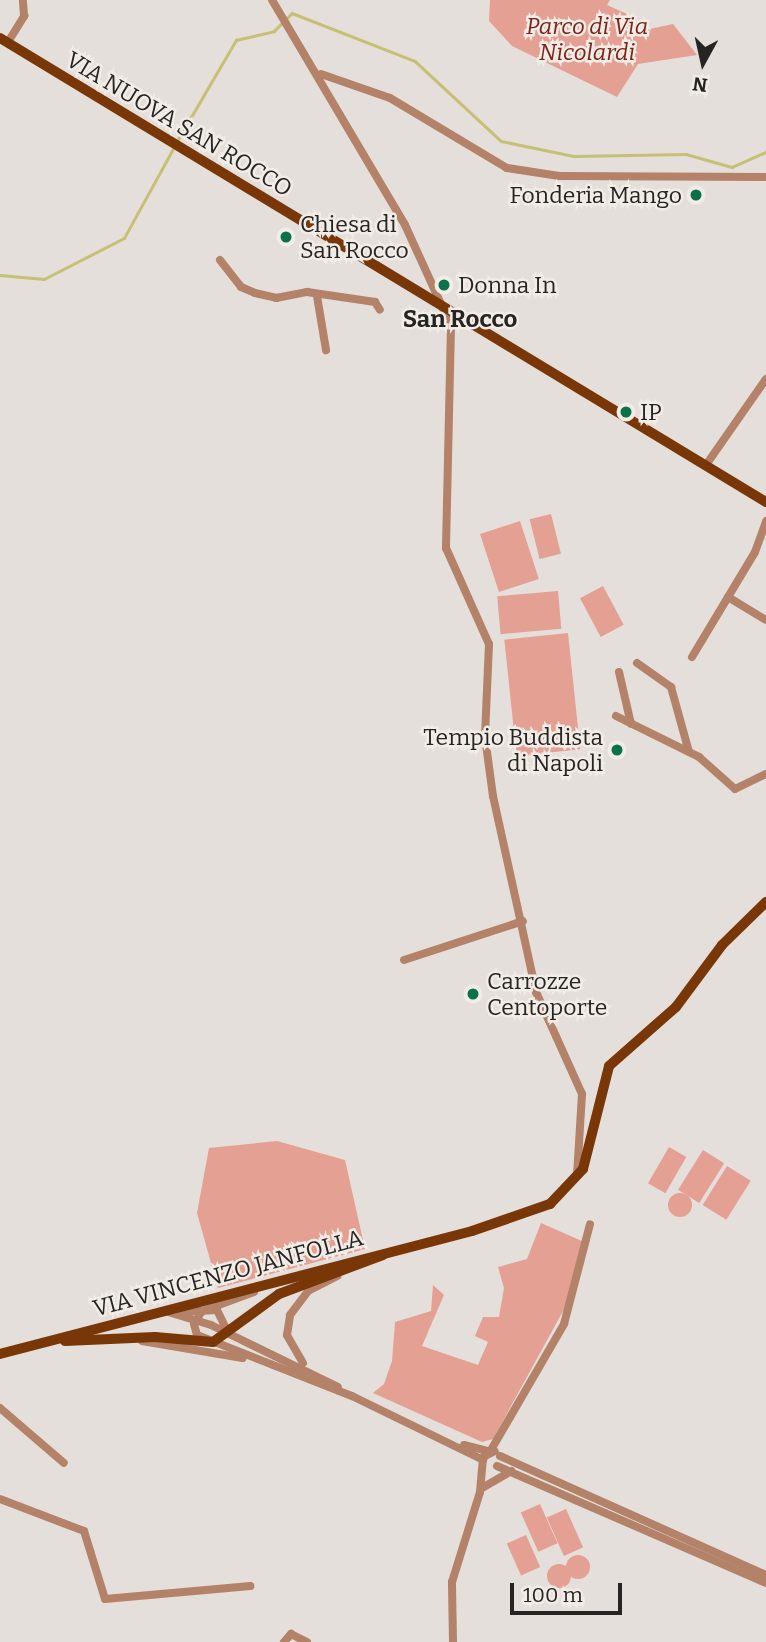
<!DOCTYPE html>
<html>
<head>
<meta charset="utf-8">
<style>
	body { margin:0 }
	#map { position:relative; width:766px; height:1642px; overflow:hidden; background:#e4dfda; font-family:Bitter,serif }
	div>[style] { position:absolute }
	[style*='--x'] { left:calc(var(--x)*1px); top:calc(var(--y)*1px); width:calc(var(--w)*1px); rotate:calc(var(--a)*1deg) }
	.green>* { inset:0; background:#e4a093; transform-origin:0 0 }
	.round { border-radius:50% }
	.stream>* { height:2.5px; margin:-1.25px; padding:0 1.25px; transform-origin:1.25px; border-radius:1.25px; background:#c6c074 }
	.minor>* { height:8px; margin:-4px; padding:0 4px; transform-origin:4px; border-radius:4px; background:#b38268 }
	.major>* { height:10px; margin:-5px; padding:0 5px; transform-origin:5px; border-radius:5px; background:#793708 }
	.dots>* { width:19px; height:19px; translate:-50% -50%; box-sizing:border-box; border:4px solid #f2ece7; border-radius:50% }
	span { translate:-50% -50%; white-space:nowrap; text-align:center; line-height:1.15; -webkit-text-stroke:5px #f2ece7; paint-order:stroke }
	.park-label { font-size:23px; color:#7e2317; font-style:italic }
	.street-label { font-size:23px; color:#262422 }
	.poi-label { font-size:23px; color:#262422 }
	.right { translate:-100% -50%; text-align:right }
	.left { translate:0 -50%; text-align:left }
	.neighbourhood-label { font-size:24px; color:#262422; font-weight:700 }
	.north { position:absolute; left:668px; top:28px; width:70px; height:70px; -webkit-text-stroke:5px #f2ece7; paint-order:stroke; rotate:188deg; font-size:19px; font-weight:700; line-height:28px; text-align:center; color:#262422 }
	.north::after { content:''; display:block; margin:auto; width:24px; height:32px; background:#262422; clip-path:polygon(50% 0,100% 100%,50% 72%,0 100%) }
	.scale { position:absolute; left:510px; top:1583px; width:112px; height:32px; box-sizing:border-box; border:4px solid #262422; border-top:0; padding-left:9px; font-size:21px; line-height:24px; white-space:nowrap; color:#262422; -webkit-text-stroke:5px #f2ece7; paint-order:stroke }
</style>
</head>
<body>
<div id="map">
	<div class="green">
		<div style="clip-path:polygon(490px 0,610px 0,607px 5px,627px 14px,636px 32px,673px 24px,697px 55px,638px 64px,617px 97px,512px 46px,489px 21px)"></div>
		<div style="left:551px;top:514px;width:41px;height:22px;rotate:76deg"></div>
		<div style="left:520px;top:521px;width:61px;height:42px;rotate:72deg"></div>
		<div style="left:603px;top:586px;width:44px;height:26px;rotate:62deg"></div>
		<div style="left:558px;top:591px;width:38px;height:61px;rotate:85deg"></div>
		<div style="left:568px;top:633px;width:117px;height:64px;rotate:84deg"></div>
		<div style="clip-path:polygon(277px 1141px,345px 1160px,365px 1249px,218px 1288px,197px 1213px,209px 1148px)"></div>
		<div style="left:669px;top:1147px;width:20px;height:42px;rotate:30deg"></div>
		<div style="left:703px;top:1150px;width:25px;height:47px;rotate:32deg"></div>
		<div style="left:727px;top:1166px;width:28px;height:46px;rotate:32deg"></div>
		<div class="round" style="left:668px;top:1193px;width:24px;height:24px"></div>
		<div style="clip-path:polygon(541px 1223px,584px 1242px,568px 1302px,493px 1439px,482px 1442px,373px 1393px,384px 1384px,392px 1361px,395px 1322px,431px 1311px,433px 1285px,444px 1295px,422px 1346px,478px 1365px,488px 1342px,475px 1336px,483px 1317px,499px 1317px,504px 1288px,498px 1267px,527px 1259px)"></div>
		<div style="left:540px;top:1504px;width:43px;height:21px;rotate:66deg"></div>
		<div style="left:566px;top:1509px;width:42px;height:21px;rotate:66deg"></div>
		<div style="left:526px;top:1535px;width:35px;height:21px;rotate:66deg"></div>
		<div class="round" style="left:566px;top:1555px;width:24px;height:24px"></div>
		<div class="round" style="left:547px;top:1564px;width:24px;height:24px"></div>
	</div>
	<div class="stream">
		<div style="--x:177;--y:141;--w:117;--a:-59.7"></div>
		<div style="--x:236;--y:40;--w:39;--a:-13"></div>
		<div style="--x:274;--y:31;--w:25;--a:-45"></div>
		<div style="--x:292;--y:13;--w:132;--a:21.3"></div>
		<div style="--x:415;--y:61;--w:117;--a:42.9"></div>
		<div style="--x:501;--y:141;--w:75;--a:11.6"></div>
		<div style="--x:574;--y:156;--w:112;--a:-1"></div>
		<div style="--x:686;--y:154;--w:48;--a:15.8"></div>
		<div style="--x:732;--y:167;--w:37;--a:-24"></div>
		<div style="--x:0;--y:275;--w:44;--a:5.2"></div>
		<div style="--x:44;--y:279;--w:90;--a:-27.1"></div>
		<div style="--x:124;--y:238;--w:104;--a:-61.2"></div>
	</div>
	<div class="minor">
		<div style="--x:272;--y:0;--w:261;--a:59.4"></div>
		<div style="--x:405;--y:225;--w:111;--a:65.5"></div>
		<div style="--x:451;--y:326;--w:222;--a:91.3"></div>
		<div style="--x:446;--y:548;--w:105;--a:65.9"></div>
		<div style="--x:489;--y:644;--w:93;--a:92.5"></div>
		<div style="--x:485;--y:737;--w:60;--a:82.3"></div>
		<div style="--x:493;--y:796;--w:201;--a:77.6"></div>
		<div style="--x:536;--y:992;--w:112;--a:65.7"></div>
		<div style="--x:582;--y:1094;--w:82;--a:93.5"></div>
		<div style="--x:8;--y:42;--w:31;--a:-58"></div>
		<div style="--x:24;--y:16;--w:16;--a:-94"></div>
		<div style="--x:321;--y:74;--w:73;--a:19.2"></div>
		<div style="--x:390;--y:98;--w:136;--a:30.9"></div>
		<div style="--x:507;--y:168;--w:53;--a:8.7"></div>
		<div style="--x:559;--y:176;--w:207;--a:0.3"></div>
		<div style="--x:220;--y:260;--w:34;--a:52"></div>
		<div style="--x:241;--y:287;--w:15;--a:23"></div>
		<div style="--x:255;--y:293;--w:22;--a:13"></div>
		<div style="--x:276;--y:298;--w:32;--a:-11"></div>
		<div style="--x:307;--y:292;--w:69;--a:8.4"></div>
		<div style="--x:375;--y:302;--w:9;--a:58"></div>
		<div style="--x:317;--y:296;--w:55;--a:80.5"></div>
		<div style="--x:706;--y:465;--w:105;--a:-55.1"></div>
		<div style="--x:728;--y:597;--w:44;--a:31.2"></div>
		<div style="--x:692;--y:657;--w:122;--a:-59"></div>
		<div style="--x:755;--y:552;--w:33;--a:-70"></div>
		<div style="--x:637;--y:663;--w:42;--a:35.2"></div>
		<div style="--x:671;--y:687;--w:67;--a:74.5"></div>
		<div style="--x:619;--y:672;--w:53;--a:77"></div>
		<div style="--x:616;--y:716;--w:93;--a:26.3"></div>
		<div style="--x:699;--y:757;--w:48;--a:41.6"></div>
		<div style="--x:735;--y:789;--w:34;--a:-26"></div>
		<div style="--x:404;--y:960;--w:125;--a:-18.1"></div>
		<div style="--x:254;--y:1292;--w:55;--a:159.9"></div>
		<div style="--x:202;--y:1311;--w:15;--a:122"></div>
		<div style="--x:194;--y:1324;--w:11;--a:75"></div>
		<div style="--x:197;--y:1335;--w:167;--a:21.5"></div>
		<div style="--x:352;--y:1396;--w:146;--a:26"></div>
		<div style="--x:168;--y:1312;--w:45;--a:16.8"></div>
		<div style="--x:211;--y:1325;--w:141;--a:26"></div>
		<div style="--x:178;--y:1312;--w:39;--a:-3"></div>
		<div style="--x:217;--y:1310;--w:25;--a:64"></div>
		<div style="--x:142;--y:1341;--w:102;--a:9.6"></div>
		<div style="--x:303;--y:1363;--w:32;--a:-120"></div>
		<div style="--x:287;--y:1335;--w:20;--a:-81"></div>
		<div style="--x:290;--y:1315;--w:30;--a:-53"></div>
		<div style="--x:308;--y:1291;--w:33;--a:-27"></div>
		<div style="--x:0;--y:1408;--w:84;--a:40.7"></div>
		<div style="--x:464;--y:1445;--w:25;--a:14"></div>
		<div style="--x:491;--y:1450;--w:146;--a:-59.9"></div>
		<div style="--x:564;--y:1324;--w:103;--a:-75.4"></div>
		<div style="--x:500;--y:1456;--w:291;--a:24.1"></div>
		<div style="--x:497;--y:1466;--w:293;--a:23.5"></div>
		<div style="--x:482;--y:1488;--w:34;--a:-30"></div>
		<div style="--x:0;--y:1499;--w:90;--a:20.9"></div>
		<div style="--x:84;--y:1531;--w:71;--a:72.8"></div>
		<div style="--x:105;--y:1599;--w:146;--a:-5.1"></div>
		<div style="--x:284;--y:1642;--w:11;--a:-49"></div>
		<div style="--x:291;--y:1634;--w:18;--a:27"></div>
		<div style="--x:453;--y:1642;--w:60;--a:-91"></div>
		<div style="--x:452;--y:1582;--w:94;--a:-72.7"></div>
		<div style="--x:480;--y:1492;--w:35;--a:-85"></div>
		<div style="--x:483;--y:1457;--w:13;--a:-27"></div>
	</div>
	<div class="major">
		<div style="--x:0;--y:38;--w:896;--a:31.21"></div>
		<div style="--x:65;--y:1341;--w:90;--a:-2.5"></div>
		<div style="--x:155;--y:1337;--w:58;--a:4.9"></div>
		<div style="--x:213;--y:1342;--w:82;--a:-36"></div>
		<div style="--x:279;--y:1294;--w:111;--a:-20.6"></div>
		<div style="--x:0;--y:1354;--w:488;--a:-14.6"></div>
		<div style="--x:472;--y:1231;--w:83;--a:-19.1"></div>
		<div style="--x:550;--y:1204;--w:48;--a:-46.7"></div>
		<div style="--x:583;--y:1169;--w:106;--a:-75.8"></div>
		<div style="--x:609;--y:1066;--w:89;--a:-41.4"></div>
		<div style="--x:676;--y:1007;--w:77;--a:-53.4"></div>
		<div style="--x:722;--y:945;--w:62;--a:-44.3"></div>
	</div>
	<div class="dots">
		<div style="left:696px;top:195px;background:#0b7149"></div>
		<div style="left:286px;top:237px;background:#0b7149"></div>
		<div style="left:444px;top:285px;background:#0b7149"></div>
		<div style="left:626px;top:412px;background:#0b7149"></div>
		<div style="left:617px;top:750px;background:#0b7149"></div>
		<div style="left:473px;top:994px;background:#0b7149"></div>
	</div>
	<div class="park-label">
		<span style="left:587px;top:39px">Parco di Via<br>Nicolardi</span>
	</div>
	<div class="street-label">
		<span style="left:179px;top:124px;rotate:31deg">VIA NUOVA SAN ROCCO</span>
		<span style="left:228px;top:1273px;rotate:-15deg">VIA VINCENZO JANFOLLA</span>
	</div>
	<div class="poi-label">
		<span class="right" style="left:682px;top:195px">Fonderia Mango</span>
		<span class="left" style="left:300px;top:237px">Chiesa di<br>San Rocco</span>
		<span class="left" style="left:458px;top:285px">Donna In</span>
		<span class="left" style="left:640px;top:412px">IP</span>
		<span class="right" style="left:603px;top:750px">Tempio Buddista<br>di Napoli</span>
		<span class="left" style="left:487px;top:994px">Carrozze<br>Centoporte</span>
	</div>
	<div class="neighbourhood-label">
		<span style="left:460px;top:320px">San Rocco</span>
	</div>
	<div class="north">N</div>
	<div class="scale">100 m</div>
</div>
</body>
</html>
